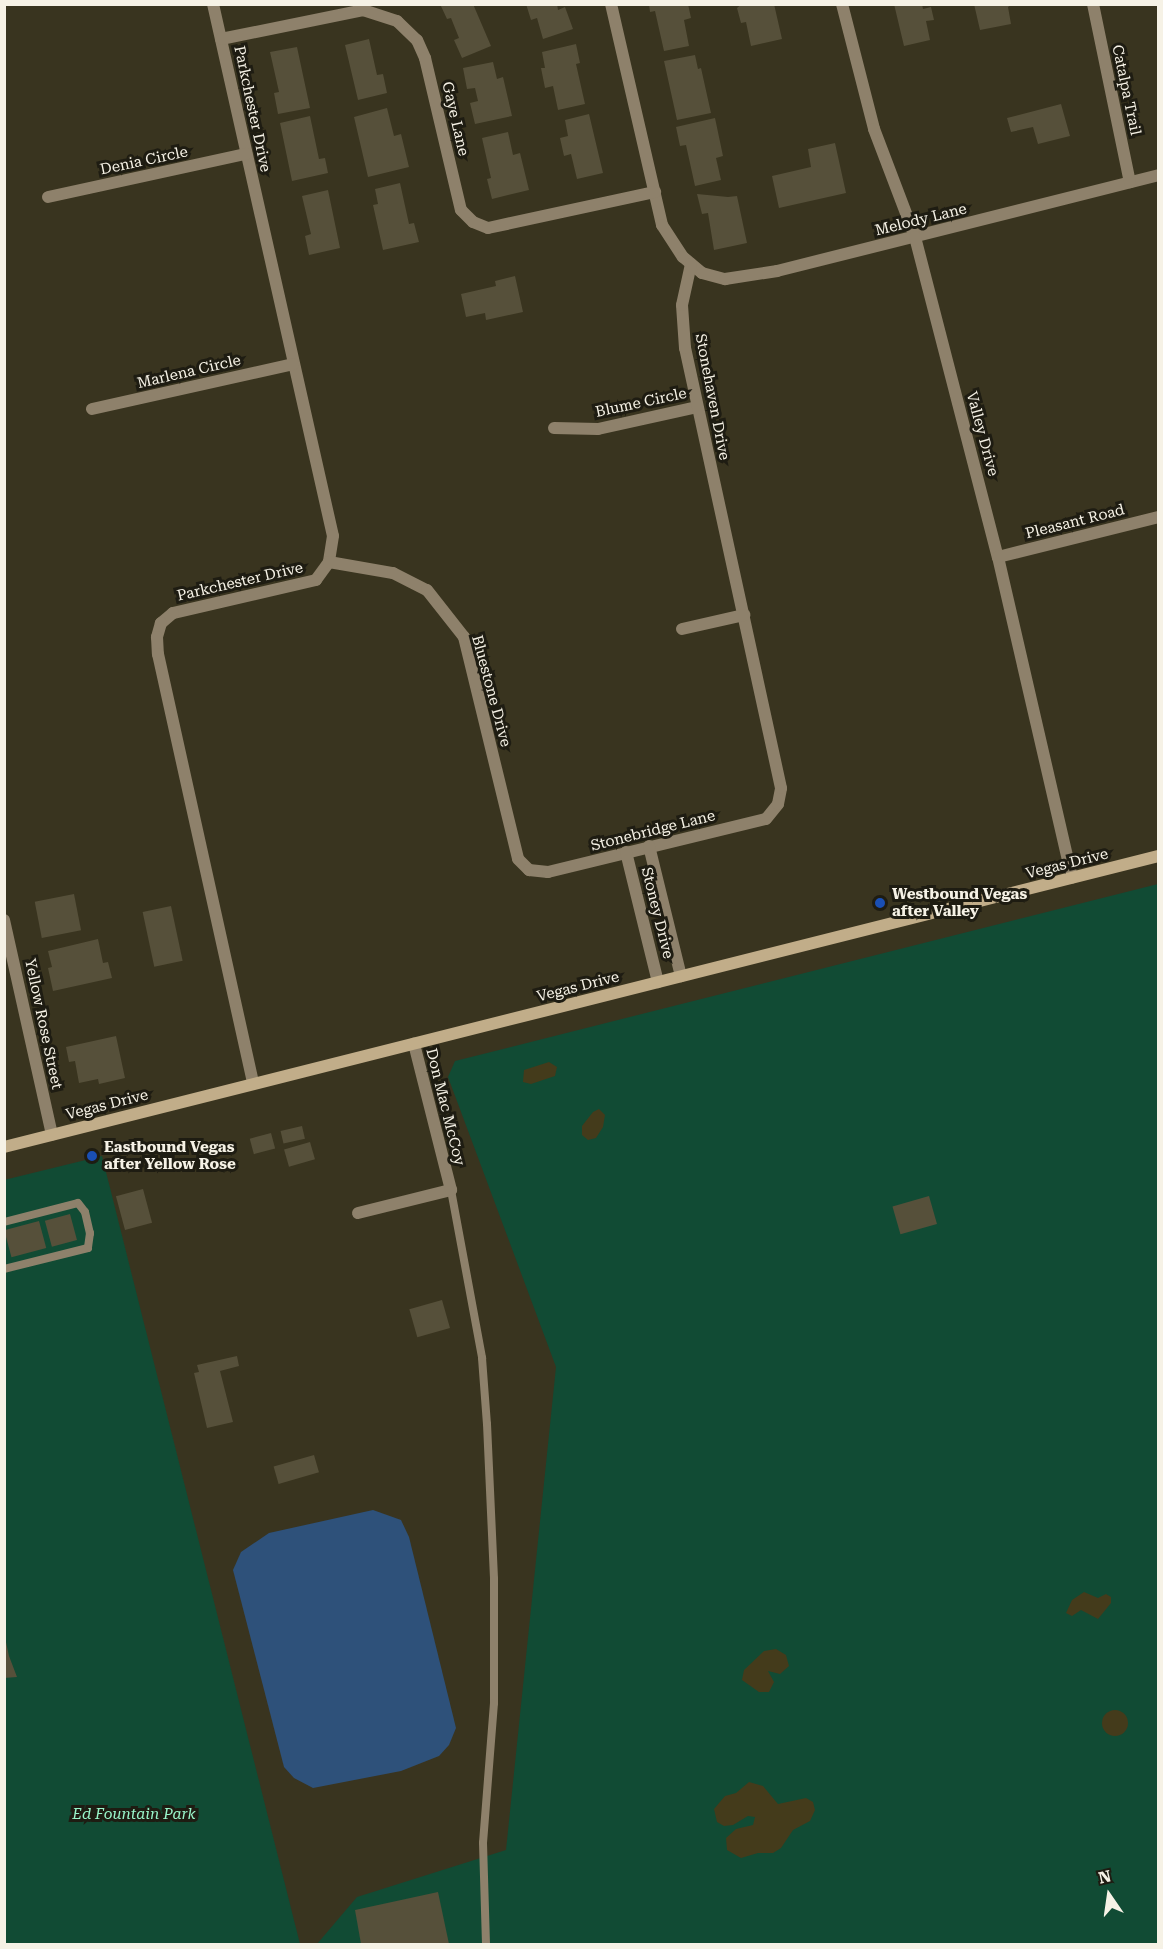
<!DOCTYPE html>
<html>
<head>
<meta charset="utf-8">
<style>
	body { margin:0 }
	#map { position:relative; width:1163px; height:1949px; overflow:hidden; background:#39341f; font-family:"Roboto Serif",serif }
	div>[style] { position:absolute }
	[style*='--x'] { left:calc(var(--x)*1px); top:calc(var(--y)*1px); width:calc(var(--w)*1px); rotate:calc(var(--a)*1deg) }
	.green>* { inset:0; background:#114b34 }
	.sand>* { inset:0; background:#443b1b }
	.round { border-radius:50% }
	.water>* { inset:0; background:#2e517a }
	.building>* { inset:0; background:#56503a; transform-origin:0 0 }
	.service>* { height:8px; margin:-4px; padding:0 4px; transform-origin:4px; border-radius:4px; background:#8e816b }
	.minor>* { height:12px; margin:-6px; padding:0 6px; transform-origin:6px; border-radius:6px; background:#8e816b }
	.secondary>* { height:12px; margin:-6px; padding:0 6px; transform-origin:6px; border-radius:6px; background:#c1ad89 }
	.dots>* { width:16px; height:16px; translate:-50% -50%; box-sizing:border-box; border:3px solid #1e1c12; border-radius:50% }
	span { translate:-50% -50%; white-space:nowrap; text-align:center; line-height:1.15; -webkit-text-stroke:6px #1e1c12; paint-order:stroke }
	.street-label { font-size:15px; color:#f6f2e6 }
	.poi-label { font-size:15px; color:#f6f2e6; font-weight:700 }
	.left { translate:0 -50%; text-align:left }
	.park-label { font-size:15px; color:#99f6ca; font-style:italic }
	.frame { position:absolute; inset:0; border:6px solid #f6f2e6; pointer-events:none }
	.north { position:absolute; left:1079px; top:1865px; width:60px; height:60px; -webkit-text-stroke:4px #1e1c12; paint-order:stroke; rotate:347deg; font-size:16px; font-weight:700; line-height:24px; text-align:center; color:#f6f2e6 }
	.north::after { content:''; display:block; margin:auto; width:21px; height:27px; background:#f6f2e6; clip-path:polygon(50% 0,100% 100%,50% 72%,0 100%) }
</style>
</head>
<body>
<div id="map">
	<div class="green">
		<div style="clip-path:polygon(1158px 884px,1158px 1944px,317px 1944px,357px 1897px,506px 1850px,556px 1367px,448px 1077px,455px 1061px)"></div>
		<div style="clip-path:polygon(102px 1156px,300px 1944px,5px 1944px,4px 1180px)"></div>
	</div>
	<div class="sand">
		<div style="clip-path:polygon(549px 1062px,557px 1067px,555px 1076px,531px 1084px,523px 1082px,524px 1070px)"></div>
		<div style="clip-path:polygon(599px 1109px,605px 1115px,603px 1127px,596px 1138px,588px 1140px,582px 1135px,582px 1126px,593px 1112px)"></div>
		<div style="clip-path:polygon(1084px 1592px,1098px 1598px,1106px 1594px,1111px 1597px,1111px 1603px,1098px 1619px,1081px 1610px,1072px 1616px,1066px 1613px,1072px 1600px)"></div>
		<div style="clip-path:polygon(776px 1649px,786px 1655px,789px 1666px,780px 1674px,768px 1671px,774px 1682px,769px 1692px,759px 1692px,742px 1680px,744px 1670px,764px 1651px)"></div>
		<div class="round" style="left:1102px;top:1710px;width:26px;height:26px"></div>
		<div style="clip-path:polygon(749px 1782px,763px 1786px,778px 1804px,806px 1798px,813px 1802px,815px 1810px,810px 1821px,793px 1830px,781px 1848px,773px 1853px,758px 1853px,741px 1858px,727px 1850px,726px 1838px,736px 1829px,753px 1825px,755px 1817px,748px 1816px,733px 1825px,724px 1826px,717px 1822px,714px 1809px,725px 1796px,736px 1793px)"></div>
	</div>
	<div class="water">
		<div style="clip-path:polygon(373px 1510px,401px 1520px,409px 1537px,456px 1728px,449px 1745px,439px 1756px,401px 1771px,313px 1788px,294px 1778px,284px 1767px,233px 1570px,241px 1552px,269px 1533px)"></div>
	</div>
	<div class="building">
		<div style="clip-path:polygon(440px 4px,473px 4px,491px 46px,462px 58px,454px 40px,459px 38px,451px 18px,447px 19px)"></div>
		<div style="clip-path:polygon(526px 4px,557px 4px,558px 10px,565px 7px,573px 29px,543px 39px,537px 18px,531px 20px)"></div>
		<div style="clip-path:polygon(649px 4px,688px 4px,691px 18px,684px 20px,689px 46px,664px 51px,655px 11px,650px 12px)"></div>
		<div style="clip-path:polygon(742px 4px,774px 4px,782px 39px,751px 46px,746px 22px,741px 23px,737px 8px)"></div>
		<div style="clip-path:polygon(894px 4px,922px 4px,923px 9px,931px 7px,934px 20px,926px 21px,930px 40px,904px 46px)"></div>
		<div style="clip-path:polygon(974px 4px,1012px 4px,1008px 7px,1011px 24px,980px 30px)"></div>
		<div style="clip-path:polygon(369px 39px,377px 75px,383px 74px,387px 93px,358px 100px,345px 45px)"></div>
		<div style="clip-path:polygon(576px 44px,580px 63px,576px 64px,585px 104px,558px 110px,553px 86px,545px 88px,541px 68px,545px 68px,542px 52px)"></div>
		<div style="clip-path:polygon(297px 47px,310px 108px,278px 114px,274px 93px,279px 92px,270px 52px)"></div>
		<div style="clip-path:polygon(695px 55px,698px 69px,701px 68px,711px 113px,677px 120px,664px 61px)"></div>
		<div style="clip-path:polygon(493px 62px,497px 79px,503px 77px,512px 116px,475px 124px,470px 103px,478px 101px,475px 88px,467px 89px,463px 68px)"></div>
		<div style="clip-path:polygon(1061px 104px,1070px 136px,1038px 144px,1033px 127px,1011px 132px,1007px 118px)"></div>
		<div style="clip-path:polygon(387px 108px,394px 136px,401px 134px,409px 167px,368px 177px,354px 117px)"></div>
		<div style="clip-path:polygon(589px 114px,603px 173px,577px 179px,571px 154px,564px 156px,560px 138px,568px 136px,565px 120px)"></div>
		<div style="clip-path:polygon(310px 116px,319px 159px,325px 158px,328px 173px,292px 181px,280px 123px)"></div>
		<div style="clip-path:polygon(715px 118px,723px 156px,716px 158px,721px 180px,695px 186px,686px 145px,680px 146px,676px 127px)"></div>
		<div style="clip-path:polygon(508px 132px,513px 155px,520px 153px,529px 190px,492px 199px,487px 179px,491px 178px,482px 138px)"></div>
		<div style="clip-path:polygon(835px 143px,846px 193px,779px 208px,772px 176px,811px 167px,808px 149px)"></div>
		<div style="clip-path:polygon(400px 183px,409px 224px,414px 223px,419px 242px,383px 250px,373px 205px,378px 204px,375px 189px)"></div>
		<div style="clip-path:polygon(328px 190px,340px 248px,309px 255px,305px 236px,311px 234px,302px 196px)"></div>
		<div style="clip-path:polygon(697px 194px,728px 197px,737px 196px,747px 243px,714px 250px,708px 213px,702px 214px)"></div>
		<div style="clip-path:polygon(515px 276px,523px 312px,486px 320px,485px 313px,466px 317px,461px 294px,496px 286px,495px 281px)"></div>
		<div style="left:74px;top:894px;width:37px;height:40px;rotate:79deg"></div>
		<div style="left:171px;top:906px;width:56px;height:29px;rotate:78deg"></div>
		<div style="clip-path:polygon(98px 939px,103px 963px,108px 962px,112px 978px,53px 991px,48px 968px,52px 967px,48px 951px)"></div>
		<div style="clip-path:polygon(116px 1036px,125px 1078px,99px 1084px,98px 1079px,79px 1083px,75px 1061px,69px 1062px,66px 1047px)"></div>
		<div style="left:302px;top:1126px;width:13px;height:22px;rotate:77deg"></div>
		<div style="left:271px;top:1133px;width:16px;height:22px;rotate:75deg"></div>
		<div style="left:310px;top:1142px;width:18px;height:27px;rotate:74deg"></div>
		<div style="left:143px;top:1189px;width:35px;height:28px;rotate:75deg"></div>
		<div style="left:929px;top:1196px;width:29px;height:38px;rotate:74deg"></div>
		<div style="left:70px;top:1214px;width:27px;height:26px;rotate:75deg"></div>
		<div style="left:39px;top:1221px;width:28px;height:36px;rotate:75deg"></div>
		<div style="left:442px;top:1300px;width:29px;height:34px;rotate:74deg"></div>
		<div style="clip-path:polygon(237px 1356px,239px 1366px,220px 1371px,233px 1422px,207px 1428px,194px 1373px,199px 1372px,197px 1365px)"></div>
		<div style="left:314px;top:1455px;width:18px;height:42px;rotate:74deg"></div>
		<div style="clip-path:polygon(4px 1633px,9px 1656px,17px 1677px,4px 1678px)"></div>
		<div style="clip-path:polygon(438px 1892px,449px 1944px,361px 1944px,355px 1910px)"></div>
	</div>
	<div class="service">
		<div style="--x:451;--y:1190;--w:171;--a:79.5"></div>
		<div style="--x:482;--y:1358;--w:66;--a:85.7"></div>
		<div style="--x:487;--y:1424;--w:155;--a:87.4"></div>
		<div style="--x:494;--y:1579;--w:124;--a:90"></div>
		<div style="--x:494;--y:1703;--w:140;--a:94.5"></div>
		<div style="--x:483;--y:1843;--w:101;--a:88.3"></div>
		<div style="--x:4;--y:1222;--w:76;--a:-14.4"></div>
		<div style="--x:78;--y:1203;--w:11;--a:52"></div>
		<div style="--x:85;--y:1212;--w:22;--a:77"></div>
		<div style="--x:90;--y:1233;--w:15;--a:98"></div>
		<div style="--x:88;--y:1248;--w:87;--a:166"></div>
	</div>
	<div class="minor">
		<div style="--x:213;--y:4;--w:545;--a:77.29"></div>
		<div style="--x:333;--y:536;--w:26;--a:99"></div>
		<div style="--x:329;--y:562;--w:22;--a:126"></div>
		<div style="--x:316;--y:580;--w:147;--a:167"></div>
		<div style="--x:173;--y:613;--w:16;--a:140"></div>
		<div style="--x:161;--y:623;--w:15;--a:106"></div>
		<div style="--x:157;--y:637;--w:17;--a:87"></div>
		<div style="--x:158;--y:654;--w:440;--a:77.5"></div>
		<div style="--x:611;--y:4;--w:227;--a:77"></div>
		<div style="--x:662;--y:225;--w:38;--a:57"></div>
		<div style="--x:683;--y:257;--w:25;--a:40"></div>
		<div style="--x:702;--y:273;--w:24;--a:15"></div>
		<div style="--x:725;--y:279;--w:53;--a:-8.7"></div>
		<div style="--x:777;--y:271;--w:393;--a:-14.1"></div>
		<div style="--x:842;--y:4;--w:129;--a:75.6"></div>
		<div style="--x:874;--y:129;--w:116;--a:69.2"></div>
		<div style="--x:915;--y:237;--w:331;--a:75.5"></div>
		<div style="--x:998;--y:557;--w:329;--a:77"></div>
		<div style="--x:1093;--y:4;--w:182;--a:78.3"></div>
		<div style="--x:221;--y:39;--w:145;--a:-11.5"></div>
		<div style="--x:363;--y:10;--w:36;--a:18"></div>
		<div style="--x:397;--y:21;--w:28;--a:44"></div>
		<div style="--x:417;--y:40;--w:20;--a:66"></div>
		<div style="--x:425;--y:58;--w:156;--a:76.7"></div>
		<div style="--x:461;--y:210;--w:17;--a:45"></div>
		<div style="--x:473;--y:222;--w:16;--a:22"></div>
		<div style="--x:488;--y:228;--w:171;--a:-12.2"></div>
		<div style="--x:48;--y:197;--w:203;--a:-12.3"></div>
		<div style="--x:92;--y:409;--w:206;--a:-12.6"></div>
		<div style="--x:554;--y:428;--w:44;--a:1.3"></div>
		<div style="--x:598;--y:429;--w:101;--a:-12.5"></div>
		<div style="--x:998;--y:557;--w:165;--a:-14"></div>
		<div style="--x:329;--y:562;--w:65;--a:9.8"></div>
		<div style="--x:393;--y:573;--w:38;--a:27"></div>
		<div style="--x:427;--y:590;--w:60;--a:51.8"></div>
		<div style="--x:464;--y:637;--w:228;--a:76.3"></div>
		<div style="--x:518;--y:859;--w:16;--a:45"></div>
		<div style="--x:529;--y:870;--w:19;--a:6"></div>
		<div style="--x:548;--y:872;--w:224;--a:-13.7"></div>
		<div style="--x:766;--y:819;--w:19;--a:-51"></div>
		<div style="--x:778;--y:804;--w:16;--a:-79"></div>
		<div style="--x:781;--y:788;--w:450;--a:-102.3"></div>
		<div style="--x:685;--y:348;--w:43;--a:-94"></div>
		<div style="--x:682;--y:305;--w:42;--a:-77.6"></div>
		<div style="--x:682;--y:629;--w:64;--a:-12.7"></div>
		<div style="--x:649;--y:846;--w:134;--a:76.2"></div>
		<div style="--x:626;--y:852;--w:134;--a:76.2"></div>
		<div style="--x:4;--y:920;--w:220;--a:77.4"></div>
		<div style="--x:358;--y:1213;--w:96;--a:-13.9"></div>
		<div style="--x:451;--y:1190;--w:151;--a:-104.2"></div>
	</div>
	<div class="secondary">
		<div style="--x:4;--y:1147;--w:1190;--a:-14.15"></div>
	</div>
	<div class="dots">
		<div style="left:880px;top:903px;background:#1a4fb4"></div>
		<div style="left:92px;top:1156px;background:#1a4fb4"></div>
	</div>
	<div class="street-label">
		<span style="left:1126px;top:90px;rotate:78deg">Catalpa Trail</span>
		<span style="left:252px;top:109px;rotate:78deg">Parkchester Drive</span>
		<span style="left:455px;top:119px;rotate:77deg">Gaye Lane</span>
		<span style="left:144px;top:161px;rotate:-12deg">Denia Circle</span>
		<span style="left:921px;top:220px;rotate:-14deg">Melody Lane</span>
		<span style="left:189px;top:372px;rotate:-13deg">Marlena Circle</span>
		<span style="left:712px;top:397px;rotate:79deg">Stonehaven Drive</span>
		<span style="left:641px;top:403px;rotate:-12deg">Blume Circle</span>
		<span style="left:982px;top:434px;rotate:75deg">Valley Drive</span>
		<span style="left:1075px;top:522px;rotate:-14deg">Pleasant Road</span>
		<span style="left:240px;top:582px;rotate:-13deg">Parkchester Drive</span>
		<span style="left:491px;top:691px;rotate:75deg">Bluestone Drive</span>
		<span style="left:653px;top:831px;rotate:-14deg">Stonebridge Lane</span>
		<span style="left:1067px;top:864px;rotate:-14deg">Vegas Drive</span>
		<span style="left:657px;top:913px;rotate:76deg">Stoney Drive</span>
		<span style="left:578px;top:987px;rotate:-14deg">Vegas Drive</span>
		<span style="left:43px;top:1024px;rotate:78deg">Yellow Rose Street</span>
		<span style="left:107px;top:1105px;rotate:-14deg">Vegas Drive</span>
		<span style="left:445px;top:1107px;rotate:76deg">Don Mac McCoy</span>
	</div>
	<div class="poi-label">
		<span class="left" style="left:892px;top:903px">Westbound Vegas<br>after Valley</span>
		<span class="left" style="left:104px;top:1156px">Eastbound Vegas<br>after Yellow Rose</span>
	</div>
	<div class="park-label">
		<span style="left:134px;top:1815px">Ed Fountain Park</span>
	</div>
	<div class="frame"></div>
	<div class="north">N</div>
</div>
</body>
</html>
